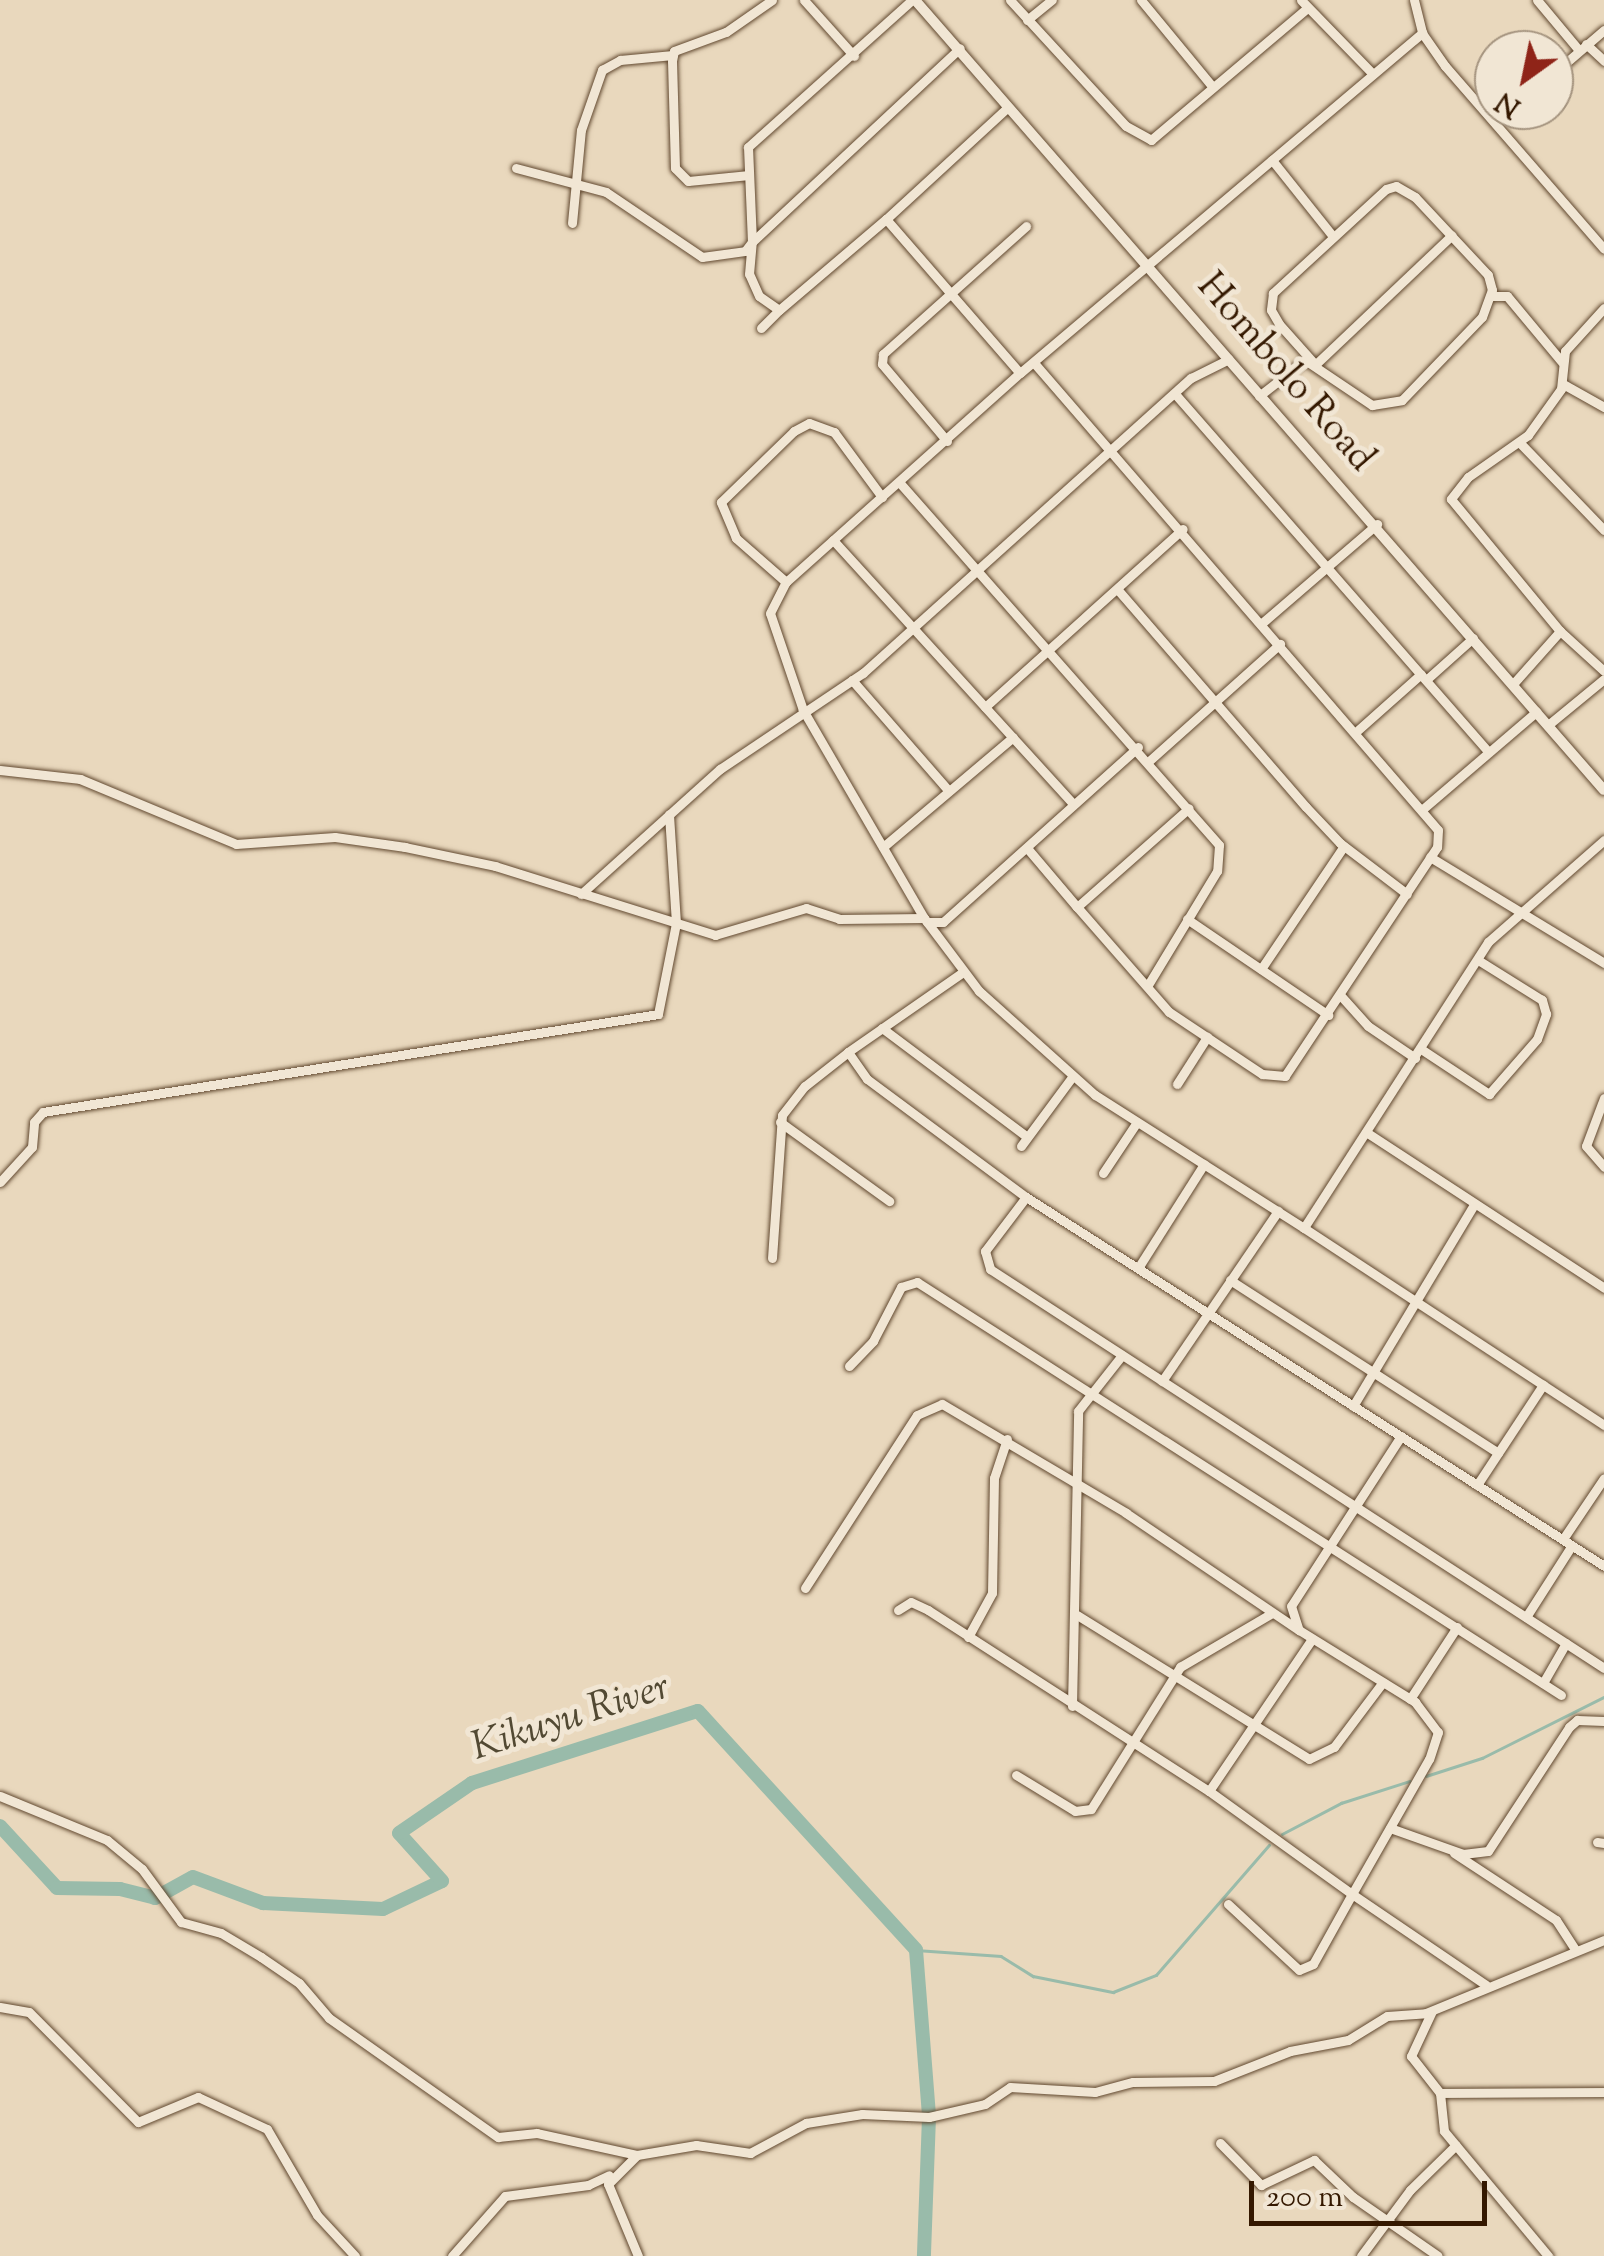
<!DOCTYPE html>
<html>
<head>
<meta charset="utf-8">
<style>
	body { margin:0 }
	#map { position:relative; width:1604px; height:2256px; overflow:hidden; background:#e9d8bd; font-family:"Sorts Mill Goudy",serif }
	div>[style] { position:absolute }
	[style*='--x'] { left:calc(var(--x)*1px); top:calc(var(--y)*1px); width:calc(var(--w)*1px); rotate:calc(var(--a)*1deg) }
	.stream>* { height:2.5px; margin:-1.25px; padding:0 1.25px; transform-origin:1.25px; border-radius:1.25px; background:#9ba }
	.river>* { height:14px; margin:-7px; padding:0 7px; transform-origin:7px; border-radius:7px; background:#9ba }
	.roads { filter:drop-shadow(0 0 2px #61482f) drop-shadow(0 0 2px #61482f) }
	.minor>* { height:9px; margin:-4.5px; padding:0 4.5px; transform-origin:4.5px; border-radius:4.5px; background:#f1e6d4 }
	.tertiary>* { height:10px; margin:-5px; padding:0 5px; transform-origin:5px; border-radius:5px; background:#f1e6d4 }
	span { translate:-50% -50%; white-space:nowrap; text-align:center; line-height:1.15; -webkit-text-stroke:10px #f1e6d4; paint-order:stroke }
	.street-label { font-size:38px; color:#341800 }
	.water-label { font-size:40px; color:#524933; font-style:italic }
	.north { position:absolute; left:1474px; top:30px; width:100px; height:100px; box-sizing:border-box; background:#f1e6d4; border:2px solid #a5947f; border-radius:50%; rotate:213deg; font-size:28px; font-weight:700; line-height:40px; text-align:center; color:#341800 }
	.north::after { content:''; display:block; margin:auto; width:35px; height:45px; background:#8f2418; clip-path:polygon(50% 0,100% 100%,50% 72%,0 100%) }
	.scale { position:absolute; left:1249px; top:2181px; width:238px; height:45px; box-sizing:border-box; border:5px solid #341800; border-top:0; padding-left:12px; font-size:30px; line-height:35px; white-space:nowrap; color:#341800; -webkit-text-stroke:8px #f1e6d4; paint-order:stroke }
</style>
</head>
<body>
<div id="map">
	<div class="stream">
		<div style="--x:1426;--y:1776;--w:59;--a:-17.8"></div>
		<div style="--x:1482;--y:1758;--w:136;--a:-26.6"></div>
		<div style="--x:1282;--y:1834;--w:67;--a:-27.7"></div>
		<div style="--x:1341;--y:1803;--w:72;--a:-17.7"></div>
		<div style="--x:916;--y:1950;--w:85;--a:4"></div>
		<div style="--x:1001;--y:1956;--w:38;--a:32"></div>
		<div style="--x:1033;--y:1976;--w:82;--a:11.3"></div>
		<div style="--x:1113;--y:1992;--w:46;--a:-21.6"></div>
		<div style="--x:1156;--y:1975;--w:172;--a:-49"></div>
	</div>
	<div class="river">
		<div style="--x:0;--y:1826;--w:84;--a:47.4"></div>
		<div style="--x:57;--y:1888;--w:63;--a:0.9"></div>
		<div style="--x:120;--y:1889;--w:36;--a:14"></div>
		<div style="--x:155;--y:1898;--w:43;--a:-28.9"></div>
		<div style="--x:193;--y:1877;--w:75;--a:20.4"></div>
		<div style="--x:263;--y:1903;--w:120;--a:2.9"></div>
		<div style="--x:383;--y:1909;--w:65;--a:-25.4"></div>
		<div style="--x:442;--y:1881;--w:64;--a:-131.9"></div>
		<div style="--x:399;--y:1833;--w:88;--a:-34.4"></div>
		<div style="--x:472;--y:1783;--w:237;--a:-17.7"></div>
		<div style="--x:698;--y:1711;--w:323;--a:47.6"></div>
		<div style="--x:916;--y:1950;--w:168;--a:85.5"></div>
		<div style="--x:929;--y:2117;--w:139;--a:92.1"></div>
	</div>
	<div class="roads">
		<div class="minor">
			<div style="--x:804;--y:0;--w:75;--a:48.2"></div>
			<div style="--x:1010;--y:0;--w:171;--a:47.4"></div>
			<div style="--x:1126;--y:126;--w:29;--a:29"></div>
			<div style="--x:1151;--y:140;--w:203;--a:-40.2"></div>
			<div style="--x:1141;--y:0;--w:110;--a:50.5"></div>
			<div style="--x:1301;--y:0;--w:103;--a:45.8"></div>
			<div style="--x:1414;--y:0;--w:34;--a:76"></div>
			<div style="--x:1422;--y:33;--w:40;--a:55.1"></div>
			<div style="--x:1445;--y:66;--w:242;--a:49"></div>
			<div style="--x:1537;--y:0;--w:64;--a:50.1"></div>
			<div style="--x:1027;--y:20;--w:32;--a:-39"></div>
			<div style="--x:1586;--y:44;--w:25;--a:43"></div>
			<div style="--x:1554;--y:73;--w:66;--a:-40.7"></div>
			<div style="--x:1008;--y:107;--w:166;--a:137.4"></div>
			<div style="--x:886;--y:219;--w:204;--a:49"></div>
			<div style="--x:1496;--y:120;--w:16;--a:-38"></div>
			<div style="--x:1272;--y:160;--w:95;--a:51.4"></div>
			<div style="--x:516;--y:168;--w:93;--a:14.9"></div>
			<div style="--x:606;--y:192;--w:116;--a:34.1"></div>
			<div style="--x:702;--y:257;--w:43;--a:-7.9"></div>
			<div style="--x:745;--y:251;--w:11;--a:-52"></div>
			<div style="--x:752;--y:242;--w:95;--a:-92.4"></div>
			<div style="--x:748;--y:147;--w:220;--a:-41.9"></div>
			<div style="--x:749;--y:175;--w:61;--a:174.4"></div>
			<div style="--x:688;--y:181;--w:18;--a:-135"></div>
			<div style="--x:675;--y:168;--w:107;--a:-91.6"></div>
			<div style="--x:672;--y:61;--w:10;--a:-79"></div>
			<div style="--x:674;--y:51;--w:55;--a:-20.1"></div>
			<div style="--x:726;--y:32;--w:56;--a:-34.8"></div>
			<div style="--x:886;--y:219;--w:140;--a:139.6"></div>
			<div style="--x:779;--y:310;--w:24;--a:-145"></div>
			<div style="--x:759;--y:296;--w:24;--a:-114"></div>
			<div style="--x:749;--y:274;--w:32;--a:-85"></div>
			<div style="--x:752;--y:242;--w:284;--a:-43"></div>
			<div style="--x:572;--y:223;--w:93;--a:-84.5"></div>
			<div style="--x:581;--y:130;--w:64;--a:-70.7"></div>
			<div style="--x:602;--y:70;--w:21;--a:-29"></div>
			<div style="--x:620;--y:60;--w:53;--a:-5.4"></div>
			<div style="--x:1491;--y:296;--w:16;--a:0"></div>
			<div style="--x:1507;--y:296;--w:86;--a:50.2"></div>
			<div style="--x:1604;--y:308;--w:58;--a:132.2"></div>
			<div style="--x:1565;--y:351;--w:38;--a:96"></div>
			<div style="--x:1561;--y:389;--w:57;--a:125.7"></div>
			<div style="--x:1528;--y:435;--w:73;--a:145"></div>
			<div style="--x:1468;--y:477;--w:28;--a:128"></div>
			<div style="--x:1451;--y:499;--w:171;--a:50.5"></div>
			<div style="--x:1560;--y:631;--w:59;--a:42.3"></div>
			<div style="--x:761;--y:328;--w:25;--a:-45"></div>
			<div style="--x:1035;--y:364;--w:616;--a:49.15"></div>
			<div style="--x:1438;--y:830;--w:17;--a:93"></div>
			<div style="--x:1437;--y:847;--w:275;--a:123.6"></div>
			<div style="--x:1285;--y:1076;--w:23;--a:-175"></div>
			<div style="--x:1262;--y:1074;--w:112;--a:-146.3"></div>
			<div style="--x:1169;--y:1012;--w:140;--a:-131.2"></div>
			<div style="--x:1316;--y:364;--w:187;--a:-43.5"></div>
			<div style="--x:1563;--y:384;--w:47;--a:29.3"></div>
			<div style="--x:1176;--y:395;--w:474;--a:48.8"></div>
			<div style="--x:1259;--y:396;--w:58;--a:-38"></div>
			<div style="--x:1305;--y:360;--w:81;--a:33.9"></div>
			<div style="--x:1372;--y:405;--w:30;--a:-9"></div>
			<div style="--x:1402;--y:400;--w:115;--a:-46.1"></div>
			<div style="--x:1482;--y:317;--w:29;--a:-70"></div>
			<div style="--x:1492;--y:290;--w:16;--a:-105"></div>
			<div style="--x:1488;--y:275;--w:107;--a:-133.1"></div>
			<div style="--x:1415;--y:197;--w:22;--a:-150"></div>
			<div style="--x:1396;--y:186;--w:10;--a:163"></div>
			<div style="--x:1386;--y:189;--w:154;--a:137.4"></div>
			<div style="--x:1273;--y:293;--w:17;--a:97"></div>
			<div style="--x:1271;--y:310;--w:16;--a:60"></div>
			<div style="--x:1279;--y:324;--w:50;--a:48.3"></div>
			<div style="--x:947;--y:441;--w:101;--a:-130.2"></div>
			<div style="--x:882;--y:364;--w:10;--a:-84"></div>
			<div style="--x:883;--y:354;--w:192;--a:-41.8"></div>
			<div style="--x:1520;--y:443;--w:121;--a:46"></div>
			<div style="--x:899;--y:482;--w:484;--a:48.6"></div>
			<div style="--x:1219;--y:845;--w:26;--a:94"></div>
			<div style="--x:1217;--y:871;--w:133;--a:121.2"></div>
			<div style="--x:833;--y:540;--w:357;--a:47.7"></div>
			<div style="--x:786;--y:582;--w:67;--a:-138.7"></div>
			<div style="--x:736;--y:538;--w:39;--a:-113"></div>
			<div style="--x:721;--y:502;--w:102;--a:-44.2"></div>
			<div style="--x:794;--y:431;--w:17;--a:-28"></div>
			<div style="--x:809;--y:423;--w:27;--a:20"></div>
			<div style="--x:834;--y:432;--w:81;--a:53.6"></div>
			<div style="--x:1118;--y:590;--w:287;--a:49.1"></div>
			<div style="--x:1306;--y:807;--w:50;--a:46.6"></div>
			<div style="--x:1340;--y:843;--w:84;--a:37.3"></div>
			<div style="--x:1262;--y:623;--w:152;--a:-40.7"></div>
			<div style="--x:852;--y:680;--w:147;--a:48.9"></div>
			<div style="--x:1426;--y:680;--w:63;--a:-41.8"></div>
			<div style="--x:1513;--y:684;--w:71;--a:-48.4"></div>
			<div style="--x:985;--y:707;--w:266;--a:-42"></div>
			<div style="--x:1548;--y:725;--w:72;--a:-39.4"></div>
			<div style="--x:1358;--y:730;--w:84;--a:-41.6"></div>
			<div style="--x:1149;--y:761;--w:176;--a:-41.8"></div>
			<div style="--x:0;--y:770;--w:81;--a:6.4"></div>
			<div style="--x:80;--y:779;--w:169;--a:22.6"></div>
			<div style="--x:236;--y:844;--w:99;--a:-4"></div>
			<div style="--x:335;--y:837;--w:71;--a:8.1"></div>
			<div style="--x:405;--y:847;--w:92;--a:11.9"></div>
			<div style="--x:495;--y:866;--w:231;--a:17.4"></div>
			<div style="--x:715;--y:935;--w:95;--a:-16.5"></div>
			<div style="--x:806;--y:908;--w:35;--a:18"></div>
			<div style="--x:839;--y:919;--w:85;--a:-0.7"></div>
			<div style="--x:1424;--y:808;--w:148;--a:-40.6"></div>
			<div style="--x:1604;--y:840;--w:154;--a:138.7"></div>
			<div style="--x:1488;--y:942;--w:340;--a:122.8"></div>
			<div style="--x:1304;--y:1228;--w:359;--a:33.3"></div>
			<div style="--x:883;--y:847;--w:170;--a:-40.2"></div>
			<div style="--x:1027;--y:848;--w:77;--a:49.7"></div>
			<div style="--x:1077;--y:907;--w:149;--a:-41.5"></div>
			<div style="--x:1430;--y:857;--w:204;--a:31.3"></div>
			<div style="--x:581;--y:894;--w:187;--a:-42"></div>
			<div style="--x:720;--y:769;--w:172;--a:-33.9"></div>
			<div style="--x:863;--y:673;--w:441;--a:-42"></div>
			<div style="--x:1191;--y:378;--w:42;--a:-26.6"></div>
			<div style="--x:1187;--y:919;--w:171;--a:34.2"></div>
			<div style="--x:927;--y:922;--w:16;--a:0"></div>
			<div style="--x:943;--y:922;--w:262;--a:-41.9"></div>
			<div style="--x:1261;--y:969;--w:148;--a:-56"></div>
			<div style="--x:963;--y:972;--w:140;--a:145.2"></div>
			<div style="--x:848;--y:1052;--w:33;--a:55"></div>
			<div style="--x:867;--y:1079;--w:198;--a:36.6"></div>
			<div style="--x:1026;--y:1197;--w:686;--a:32.55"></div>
			<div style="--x:1341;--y:996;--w:40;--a:48"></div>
			<div style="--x:1368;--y:1026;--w:57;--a:34.2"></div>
			<div style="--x:882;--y:1028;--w:181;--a:36.9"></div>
			<div style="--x:1421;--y:1049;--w:82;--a:33.5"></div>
			<div style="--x:1489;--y:1094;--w:73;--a:-48.9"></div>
			<div style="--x:1537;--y:1039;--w:27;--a:-70"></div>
			<div style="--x:1546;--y:1014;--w:15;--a:-106"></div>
			<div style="--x:1542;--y:1000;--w:75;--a:-148"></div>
			<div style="--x:1177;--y:1084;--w:56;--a:-57.4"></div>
			<div style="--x:1604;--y:1098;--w:51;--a:110.6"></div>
			<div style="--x:1586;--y:1146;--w:28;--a:49"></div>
			<div style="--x:780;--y:1122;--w:135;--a:35.9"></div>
			<div style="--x:1366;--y:1132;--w:285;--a:33.2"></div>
			<div style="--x:1021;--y:1146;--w:86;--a:-53.5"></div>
			<div style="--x:1103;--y:1173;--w:61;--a:-56.3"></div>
			<div style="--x:0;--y:1182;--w:47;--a:-47.6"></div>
			<div style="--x:32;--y:1147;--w:25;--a:-85"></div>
			<div style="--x:34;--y:1122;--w:13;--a:-48"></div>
			<div style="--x:43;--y:1112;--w:623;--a:-9.05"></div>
			<div style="--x:658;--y:1014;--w:93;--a:-78.8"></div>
			<div style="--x:676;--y:923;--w:109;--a:-93.7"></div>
			<div style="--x:1026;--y:1197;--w:68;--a:127.2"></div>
			<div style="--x:985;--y:1251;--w:19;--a:74"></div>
			<div style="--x:990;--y:1269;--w:732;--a:33.02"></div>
			<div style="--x:1304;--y:1228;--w:248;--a:-147.5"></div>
			<div style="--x:1095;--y:1095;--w:156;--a:-138.1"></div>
			<div style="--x:979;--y:991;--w:91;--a:-127"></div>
			<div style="--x:924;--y:918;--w:241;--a:-120.2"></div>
			<div style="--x:803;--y:710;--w:102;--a:-108.8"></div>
			<div style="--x:770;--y:613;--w:35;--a:-63"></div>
			<div style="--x:786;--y:582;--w:314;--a:-41.8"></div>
			<div style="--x:1020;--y:373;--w:527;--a:-40.22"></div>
			<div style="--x:772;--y:1258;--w:143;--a:-86"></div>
			<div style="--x:782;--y:1115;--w:37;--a:-52"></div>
			<div style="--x:805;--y:1086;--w:55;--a:-38.3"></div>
			<div style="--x:1138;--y:1268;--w:123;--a:-57.6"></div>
			<div style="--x:1230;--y:1280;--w:319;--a:32.8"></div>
			<div style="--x:849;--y:1366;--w:35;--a:-46"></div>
			<div style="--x:873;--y:1341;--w:61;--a:-62.6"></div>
			<div style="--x:901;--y:1287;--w:17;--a:-17"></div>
			<div style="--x:917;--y:1282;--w:765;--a:32.67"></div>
			<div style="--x:1162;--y:1381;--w:206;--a:-55.7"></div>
			<div style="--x:1353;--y:1406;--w:233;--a:-59"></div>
			<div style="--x:1401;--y:1436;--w:202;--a:122.9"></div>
			<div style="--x:1291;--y:1606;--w:25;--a:72"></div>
			<div style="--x:1299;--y:1630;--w:137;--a:31.8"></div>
			<div style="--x:1415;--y:1702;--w:38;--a:53"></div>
			<div style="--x:1438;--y:1732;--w:28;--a:108"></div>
			<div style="--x:1429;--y:1759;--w:155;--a:119.7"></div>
			<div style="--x:1352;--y:1894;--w:162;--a:34.2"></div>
			<div style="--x:1477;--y:1485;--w:120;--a:-56.6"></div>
			<div style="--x:1563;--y:1539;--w:73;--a:-56.1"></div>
			<div style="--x:805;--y:1588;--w:206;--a:-57.1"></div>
			<div style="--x:917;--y:1415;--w:27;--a:-24"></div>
			<div style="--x:942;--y:1404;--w:214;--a:30.6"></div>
			<div style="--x:1126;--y:1513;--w:209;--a:34.1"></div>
			<div style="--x:898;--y:1610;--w:15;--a:-32"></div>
			<div style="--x:911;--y:1602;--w:19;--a:25"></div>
			<div style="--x:928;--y:1610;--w:334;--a:32.8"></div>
			<div style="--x:1209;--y:1791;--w:176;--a:35.8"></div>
			<div style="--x:1352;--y:1894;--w:80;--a:119.1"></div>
			<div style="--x:1313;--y:1964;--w:15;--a:157"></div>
			<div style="--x:1299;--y:1970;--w:97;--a:-137.1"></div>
			<div style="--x:1077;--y:1615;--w:273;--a:31.8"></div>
			<div style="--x:1309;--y:1759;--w:28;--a:-26"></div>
			<div style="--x:1334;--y:1747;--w:81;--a:-53"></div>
			<div style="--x:1526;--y:1617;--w:85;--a:-57.4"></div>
			<div style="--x:968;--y:1637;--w:50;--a:-61.4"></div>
			<div style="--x:992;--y:1593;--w:115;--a:-89"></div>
			<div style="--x:994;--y:1478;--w:41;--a:-71.6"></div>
			<div style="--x:1543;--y:1683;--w:46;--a:-60.1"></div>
			<div style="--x:1410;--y:1699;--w:86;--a:-56.9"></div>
			<div style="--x:1072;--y:1706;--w:295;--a:-88.8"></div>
			<div style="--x:1078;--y:1411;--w:71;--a:-51.8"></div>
			<div style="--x:1016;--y:1775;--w:69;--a:31.4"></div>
			<div style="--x:1075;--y:1811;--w:16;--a:-7"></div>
			<div style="--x:1091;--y:1809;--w:168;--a:-57.9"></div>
			<div style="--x:1180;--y:1667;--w:107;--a:-30.4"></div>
			<div style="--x:1209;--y:1791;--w:184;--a:-55.9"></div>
			<div style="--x:0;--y:1796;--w:116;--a:22.4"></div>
			<div style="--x:107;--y:1840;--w:45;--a:39.6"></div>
			<div style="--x:142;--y:1869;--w:66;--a:53.7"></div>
			<div style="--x:181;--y:1922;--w:41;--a:15.4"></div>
			<div style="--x:221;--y:1933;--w:47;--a:31"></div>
			<div style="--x:261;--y:1957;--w:46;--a:34.4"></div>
			<div style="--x:299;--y:1983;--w:46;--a:49.4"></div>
			<div style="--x:329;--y:2018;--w:207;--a:35.2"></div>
			<div style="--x:498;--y:2137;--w:39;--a:-6"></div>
			<div style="--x:537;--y:2133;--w:102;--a:12.4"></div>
			<div style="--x:1390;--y:1828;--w:77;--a:19.6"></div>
			<div style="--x:1463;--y:1854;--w:25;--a:-7"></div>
			<div style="--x:1488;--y:1851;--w:148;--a:-56.8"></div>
			<div style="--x:1569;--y:1727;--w:11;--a:-41"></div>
			<div style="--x:1577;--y:1720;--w:27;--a:2"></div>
			<div style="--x:1597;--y:1842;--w:7;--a:8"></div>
			<div style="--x:1454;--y:1853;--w:122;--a:33.3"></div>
			<div style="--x:1556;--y:1920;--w:35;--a:57"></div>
			<div style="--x:0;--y:2007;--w:29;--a:10"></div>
			<div style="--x:29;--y:2012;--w:155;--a:45.3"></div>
			<div style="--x:138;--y:2122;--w:65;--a:-22.6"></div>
			<div style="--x:198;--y:2097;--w:76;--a:24.9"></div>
			<div style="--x:267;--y:2129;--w:99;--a:59.8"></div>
			<div style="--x:317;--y:2215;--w:56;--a:47.2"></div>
			<div style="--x:1432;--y:2011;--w:50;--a:115"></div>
			<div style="--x:1411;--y:2056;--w:47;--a:51.9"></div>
			<div style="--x:1440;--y:2093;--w:38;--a:84"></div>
			<div style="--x:1444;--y:2131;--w:163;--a:50.2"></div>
			<div style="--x:1440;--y:2093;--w:164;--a:-0.3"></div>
			<div style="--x:1220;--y:2143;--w:59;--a:45.7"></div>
			<div style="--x:1261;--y:2185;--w:59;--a:-25.3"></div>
			<div style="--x:1314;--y:2160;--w:54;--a:43.5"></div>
			<div style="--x:1353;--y:2197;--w:103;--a:34.8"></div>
			<div style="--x:452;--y:2256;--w:80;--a:-48.5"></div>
			<div style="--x:505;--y:2196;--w:84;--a:-7.5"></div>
			<div style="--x:588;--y:2185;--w:23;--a:-25"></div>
			<div style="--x:638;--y:2256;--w:78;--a:-112.6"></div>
			<div style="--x:608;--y:2184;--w:41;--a:-45"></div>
			<div style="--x:637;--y:2155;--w:60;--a:-9.6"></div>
			<div style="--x:696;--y:2145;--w:55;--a:8.4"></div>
			<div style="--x:750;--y:2153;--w:64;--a:-28.2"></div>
			<div style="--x:806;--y:2123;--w:57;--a:-9.1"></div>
			<div style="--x:862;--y:2114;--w:67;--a:2.6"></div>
			<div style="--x:929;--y:2117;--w:57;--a:-13.1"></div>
			<div style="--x:985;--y:2104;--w:30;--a:-34"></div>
			<div style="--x:1010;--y:2087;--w:85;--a:3.4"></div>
			<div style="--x:1095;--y:2092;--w:39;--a:-15"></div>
			<div style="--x:1133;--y:2082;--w:81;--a:-0.7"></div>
			<div style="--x:1214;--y:2081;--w:82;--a:-21.5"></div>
			<div style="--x:1290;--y:2051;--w:59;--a:-10.7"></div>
			<div style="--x:1348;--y:2040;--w:46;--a:-31.6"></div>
			<div style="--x:1387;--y:2016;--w:39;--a:-4"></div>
			<div style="--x:1426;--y:2013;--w:192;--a:-22.3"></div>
			<div style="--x:1361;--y:2256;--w:82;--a:-53.4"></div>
			<div style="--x:1410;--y:2190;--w:64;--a:-44.4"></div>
		</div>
		<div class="tertiary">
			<div style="--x:915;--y:0;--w:1048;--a:48.91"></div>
		</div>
	</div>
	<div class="street-label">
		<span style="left:1284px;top:374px;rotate:49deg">Hombolo Road</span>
	</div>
	<div class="water-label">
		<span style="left:571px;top:1719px;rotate:-18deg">Kikuyu River</span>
	</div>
	<div class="north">N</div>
	<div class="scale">200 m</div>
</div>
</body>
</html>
